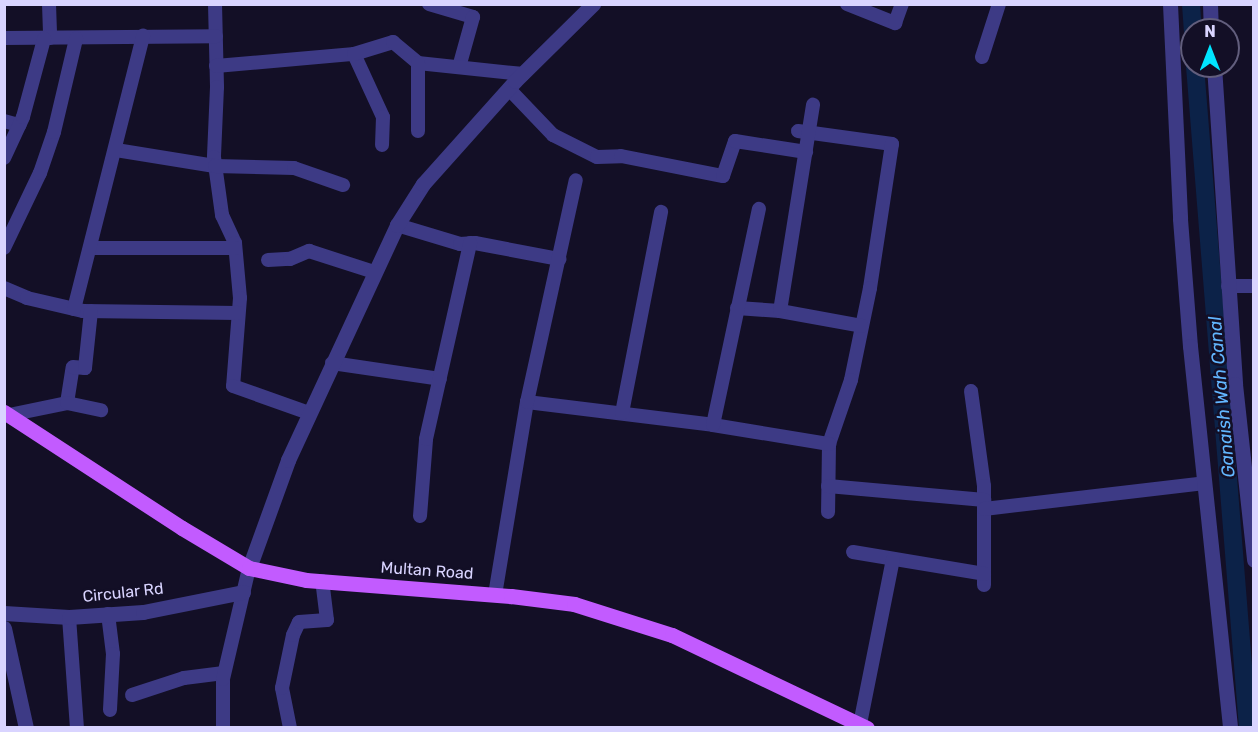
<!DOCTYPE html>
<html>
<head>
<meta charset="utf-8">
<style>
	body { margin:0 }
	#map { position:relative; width:1258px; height:732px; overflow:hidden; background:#130f26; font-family:Rubik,sans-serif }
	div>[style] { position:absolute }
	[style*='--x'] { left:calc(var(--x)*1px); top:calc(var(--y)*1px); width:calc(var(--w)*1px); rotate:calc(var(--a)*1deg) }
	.canal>* { height:18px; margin:-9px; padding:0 9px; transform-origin:9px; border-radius:9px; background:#0c2248 }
	.minor>* { height:14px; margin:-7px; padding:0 7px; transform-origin:7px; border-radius:7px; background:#3d3a85 }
	.tertiary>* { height:15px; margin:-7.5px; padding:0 7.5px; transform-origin:7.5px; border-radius:7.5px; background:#3d3a85 }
	.primary>* { height:15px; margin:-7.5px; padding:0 7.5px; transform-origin:7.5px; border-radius:7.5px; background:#c25bff }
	span { translate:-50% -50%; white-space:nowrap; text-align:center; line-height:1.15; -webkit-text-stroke:5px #130f26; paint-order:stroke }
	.street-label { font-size:16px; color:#d9d4ff }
	.water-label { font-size:18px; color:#62b6ff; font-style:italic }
	.frame { position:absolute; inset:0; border:6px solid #d9d4ff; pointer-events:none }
	.north { position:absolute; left:1180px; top:18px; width:60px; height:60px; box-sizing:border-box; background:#130f26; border:2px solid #625e7d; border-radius:50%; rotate:0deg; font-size:16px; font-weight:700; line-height:24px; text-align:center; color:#d9d4ff }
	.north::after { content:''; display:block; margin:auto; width:21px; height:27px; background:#00e5ff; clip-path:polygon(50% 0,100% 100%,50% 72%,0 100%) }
</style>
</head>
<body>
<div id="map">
	<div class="canal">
		<div style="--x:1191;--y:4;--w:26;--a:86"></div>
		<div style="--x:1195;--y:66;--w:664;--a:85.42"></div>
	</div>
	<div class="minor">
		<div style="--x:49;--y:4;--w:34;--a:88"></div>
		<div style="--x:215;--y:4;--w:83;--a:88.6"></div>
		<div style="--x:217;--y:87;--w:70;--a:92.5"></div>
		<div style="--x:214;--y:157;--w:59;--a:82.1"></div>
		<div style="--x:222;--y:215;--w:31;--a:65"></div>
		<div style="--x:235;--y:243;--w:55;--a:84.8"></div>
		<div style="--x:240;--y:298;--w:88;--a:94.5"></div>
		<div style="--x:233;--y:386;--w:81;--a:19.6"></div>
		<div style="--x:429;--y:4;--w:46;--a:16.5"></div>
		<div style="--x:473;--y:17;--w:52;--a:105.6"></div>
		<div style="--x:847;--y:4;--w:52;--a:21.6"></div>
		<div style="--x:895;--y:23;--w:20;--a:-70"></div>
		<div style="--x:4;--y:38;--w:212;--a:-0.5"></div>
		<div style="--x:354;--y:54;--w:69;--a:65.3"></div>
		<div style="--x:383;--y:117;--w:28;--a:92"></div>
		<div style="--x:982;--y:57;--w:56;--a:-72.2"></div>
		<div style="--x:418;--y:63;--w:106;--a:6"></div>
		<div style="--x:216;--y:66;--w:139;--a:-5"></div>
		<div style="--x:354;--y:54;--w:41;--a:-17.1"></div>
		<div style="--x:393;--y:42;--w:33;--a:40"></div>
		<div style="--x:418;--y:63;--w:68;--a:90"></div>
		<div style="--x:509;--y:89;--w:64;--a:46.3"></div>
		<div style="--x:553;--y:135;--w:49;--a:26.6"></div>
		<div style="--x:597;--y:157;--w:24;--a:-2"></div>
		<div style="--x:621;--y:156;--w:104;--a:11.1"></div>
		<div style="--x:723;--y:176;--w:37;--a:-71"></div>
		<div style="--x:735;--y:141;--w:72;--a:8.8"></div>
		<div style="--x:4;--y:121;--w:16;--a:15"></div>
		<div style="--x:798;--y:131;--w:95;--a:7.9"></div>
		<div style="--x:892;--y:144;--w:146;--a:98.7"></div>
		<div style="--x:870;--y:288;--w:94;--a:101.7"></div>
		<div style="--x:851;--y:380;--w:68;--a:109"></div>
		<div style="--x:829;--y:444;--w:68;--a:90.8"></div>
		<div style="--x:116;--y:150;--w:100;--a:9.2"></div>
		<div style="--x:215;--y:166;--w:79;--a:1.5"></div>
		<div style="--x:294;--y:168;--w:52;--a:19.1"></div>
		<div style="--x:4;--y:158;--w:45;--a:-65.1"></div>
		<div style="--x:23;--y:117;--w:81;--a:-74.9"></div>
		<div style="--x:397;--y:225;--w:66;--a:16.8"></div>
		<div style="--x:460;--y:244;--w:15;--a:-4"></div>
		<div style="--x:475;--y:243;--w:86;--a:10.8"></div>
		<div style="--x:4;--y:248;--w:83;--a:-64.4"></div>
		<div style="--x:40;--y:173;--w:43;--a:-71.1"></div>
		<div style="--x:54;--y:132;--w:96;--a:-76.7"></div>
		<div style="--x:90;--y:248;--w:145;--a:0"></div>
		<div style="--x:268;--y:260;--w:22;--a:-3"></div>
		<div style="--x:290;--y:259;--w:21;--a:-23"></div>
		<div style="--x:309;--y:251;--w:68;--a:17.9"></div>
		<div style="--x:1228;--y:286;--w:26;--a:0"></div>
		<div style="--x:4;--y:288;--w:25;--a:23"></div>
		<div style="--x:27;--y:298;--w:57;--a:13.1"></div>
		<div style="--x:83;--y:311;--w:155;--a:0.7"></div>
		<div style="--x:737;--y:308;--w:43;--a:4"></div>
		<div style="--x:780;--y:311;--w:83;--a:10.4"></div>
		<div style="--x:74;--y:309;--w:282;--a:-75.8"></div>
		<div style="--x:780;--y:311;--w:209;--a:-80.9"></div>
		<div style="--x:332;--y:363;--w:109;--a:8.4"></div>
		<div style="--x:971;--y:391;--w:96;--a:82.2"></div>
		<div style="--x:984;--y:486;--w:99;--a:90"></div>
		<div style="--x:527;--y:402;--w:187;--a:7"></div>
		<div style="--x:713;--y:425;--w:118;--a:9.3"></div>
		<div style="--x:67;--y:403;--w:36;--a:-81"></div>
		<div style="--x:73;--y:367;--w:12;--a:5"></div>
		<div style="--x:85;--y:368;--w:57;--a:-84"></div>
		<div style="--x:622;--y:413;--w:205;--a:-79"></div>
		<div style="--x:9;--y:415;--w:59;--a:-11.7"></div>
		<div style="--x:67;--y:403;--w:35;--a:12"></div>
		<div style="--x:713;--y:425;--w:221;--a:-78"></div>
		<div style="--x:828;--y:486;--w:157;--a:5.1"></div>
		<div style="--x:984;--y:509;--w:222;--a:-6.7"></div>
		<div style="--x:420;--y:516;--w:77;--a:-85.5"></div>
		<div style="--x:426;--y:439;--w:201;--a:-77.3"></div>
		<div style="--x:853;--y:552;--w:133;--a:9.5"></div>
		<div style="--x:495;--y:595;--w:196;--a:-80.6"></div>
		<div style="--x:527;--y:402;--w:227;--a:-77.6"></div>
		<div style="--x:108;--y:614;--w:40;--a:82.9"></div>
		<div style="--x:113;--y:654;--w:56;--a:93.1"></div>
		<div style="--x:69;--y:617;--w:111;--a:85.9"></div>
		<div style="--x:132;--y:695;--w:55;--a:-18.1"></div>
		<div style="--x:184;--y:678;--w:40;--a:-7.1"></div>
		<div style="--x:860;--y:724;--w:168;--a:-78.7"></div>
		<div style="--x:223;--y:728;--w:49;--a:-90"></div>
		<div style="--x:223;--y:679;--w:114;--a:-76.8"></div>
		<div style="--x:290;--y:728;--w:41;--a:-101.3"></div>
		<div style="--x:282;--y:688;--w:54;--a:-78.3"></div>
		<div style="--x:293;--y:635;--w:14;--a:-65"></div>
		<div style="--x:299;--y:622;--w:28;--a:-4"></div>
		<div style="--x:327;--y:620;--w:39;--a:-97"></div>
	</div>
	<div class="tertiary">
		<div style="--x:1170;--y:4;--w:215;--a:87.3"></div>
		<div style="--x:1180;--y:219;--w:127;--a:85.5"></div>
		<div style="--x:1190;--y:346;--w:384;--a:84"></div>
		<div style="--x:1210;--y:4;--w:26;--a:88"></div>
		<div style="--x:1214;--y:66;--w:319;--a:86.2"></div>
		<div style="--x:1235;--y:384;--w:177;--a:83.8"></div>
		<div style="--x:249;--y:568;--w:115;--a:-70.1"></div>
		<div style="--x:288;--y:460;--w:259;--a:-65.1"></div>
		<div style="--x:397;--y:225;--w:49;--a:-57.6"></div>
		<div style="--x:423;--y:184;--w:138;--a:-48.2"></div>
		<div style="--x:515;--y:81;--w:110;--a:-44.6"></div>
		<div style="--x:4;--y:613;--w:65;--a:3.5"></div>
		<div style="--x:69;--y:617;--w:74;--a:-3.9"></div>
		<div style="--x:143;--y:612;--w:102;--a:-11.3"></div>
		<div style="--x:4;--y:628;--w:102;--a:77.6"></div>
	</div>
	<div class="primary">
		<div style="--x:4;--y:412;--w:212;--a:33.1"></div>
		<div style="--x:182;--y:528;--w:78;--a:30.8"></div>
		<div style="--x:249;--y:568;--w:58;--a:11.9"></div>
		<div style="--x:306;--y:580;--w:206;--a:4.5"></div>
		<div style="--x:511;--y:596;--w:64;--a:7.2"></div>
		<div style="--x:574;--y:604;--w:103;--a:17.6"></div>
		<div style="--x:672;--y:635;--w:216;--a:25.5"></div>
	</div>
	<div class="street-label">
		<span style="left:427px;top:571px;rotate:4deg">Multan Road</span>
		<span style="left:123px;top:593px;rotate:-6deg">Circular Rd</span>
	</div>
	<div class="water-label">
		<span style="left:1222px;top:397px;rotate:-95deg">Ganaish Wah Canal</span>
	</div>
	<div class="frame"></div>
	<div class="north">N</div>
</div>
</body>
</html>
